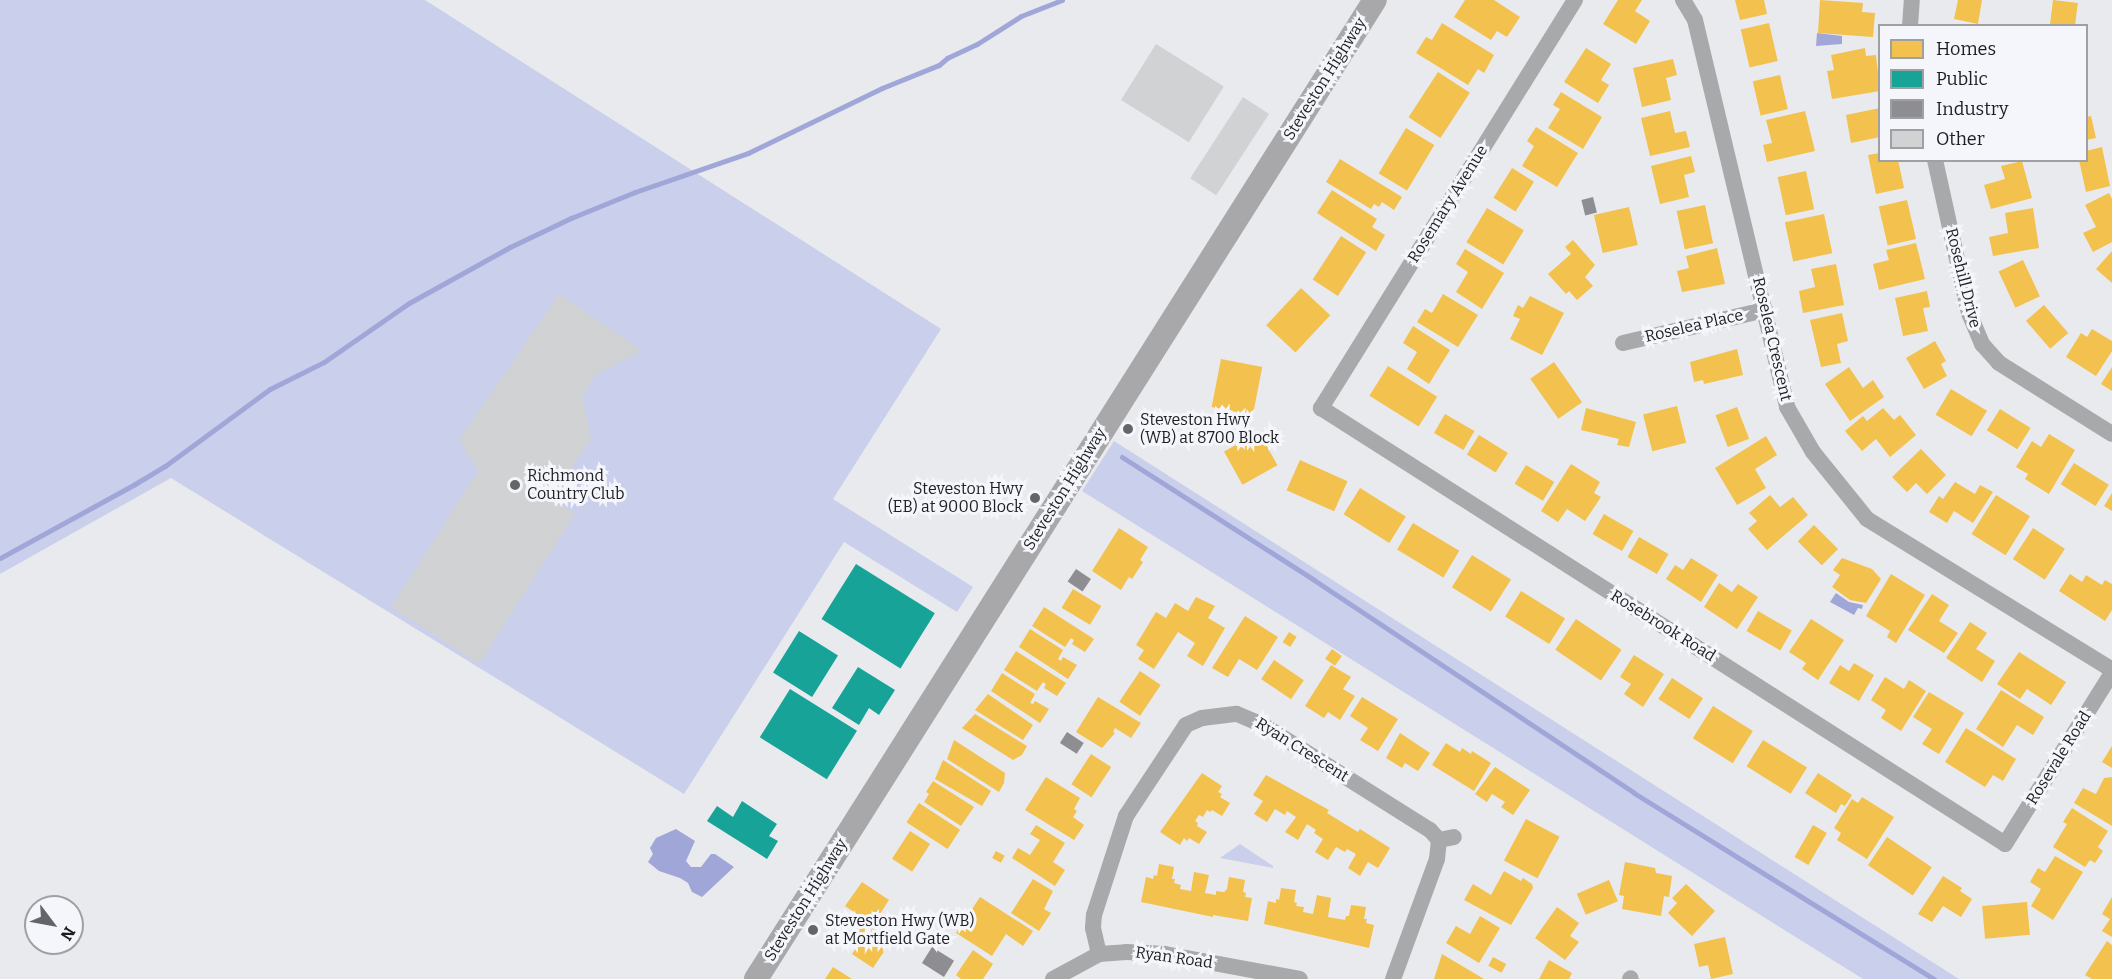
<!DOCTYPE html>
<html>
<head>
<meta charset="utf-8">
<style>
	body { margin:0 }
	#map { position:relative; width:2112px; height:979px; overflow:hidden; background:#e9eaee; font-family:Bitter,serif }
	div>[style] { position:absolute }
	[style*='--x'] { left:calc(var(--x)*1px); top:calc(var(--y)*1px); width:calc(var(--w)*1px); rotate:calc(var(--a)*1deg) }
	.green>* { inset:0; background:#cacfec }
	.water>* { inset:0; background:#a0a7d8 }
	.homes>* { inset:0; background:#f2c14e; transform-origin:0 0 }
	.public>* { inset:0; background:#17a398; transform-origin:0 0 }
	.industry>* { inset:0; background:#8d8d92; transform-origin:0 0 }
	.stream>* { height:5px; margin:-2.5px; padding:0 2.5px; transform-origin:2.5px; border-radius:2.5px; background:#a0a7d8 }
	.building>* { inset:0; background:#d1d2d3; transform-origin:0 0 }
	.minor>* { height:16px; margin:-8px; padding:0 8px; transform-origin:8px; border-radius:8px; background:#a8a9aa }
	.secondary>* { height:24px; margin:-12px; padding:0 12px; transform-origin:12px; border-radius:12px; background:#a8a8aa }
	.dots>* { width:16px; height:16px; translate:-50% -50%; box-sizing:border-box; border:3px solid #f5f6fc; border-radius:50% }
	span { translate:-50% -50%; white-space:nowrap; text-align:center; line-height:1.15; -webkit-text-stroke:6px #f5f6fc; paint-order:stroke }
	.street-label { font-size:16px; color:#1d1e20 }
	.poi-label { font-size:16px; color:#1d1e20 }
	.left { translate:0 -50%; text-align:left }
	.right { translate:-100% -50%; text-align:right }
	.legend { position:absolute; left:1878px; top:24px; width:210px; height:138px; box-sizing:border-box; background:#f5f6fc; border:2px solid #9fa0a4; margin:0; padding:8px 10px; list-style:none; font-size:18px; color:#1d1e20 }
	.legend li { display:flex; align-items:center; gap:12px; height:30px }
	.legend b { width:30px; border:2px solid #9fa0a4 }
	.north { position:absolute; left:24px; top:895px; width:60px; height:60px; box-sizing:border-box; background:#f5f6fc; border:2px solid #9fa0a4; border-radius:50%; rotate:122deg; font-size:16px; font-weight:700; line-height:24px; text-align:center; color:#1d1e20 }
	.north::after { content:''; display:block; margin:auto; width:21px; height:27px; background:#646568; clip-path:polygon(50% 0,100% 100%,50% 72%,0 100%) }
</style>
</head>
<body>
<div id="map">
	<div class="green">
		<div style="clip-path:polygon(0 0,425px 0,941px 329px,833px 499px,973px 587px,957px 612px,844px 542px,684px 794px,171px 478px,0 574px)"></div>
		<div style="clip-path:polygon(1114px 441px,1959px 979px,1863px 979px,1082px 491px)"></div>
		<div style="clip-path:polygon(1240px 844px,1273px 866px,1273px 868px,1220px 858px)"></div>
	</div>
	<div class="water">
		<div style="clip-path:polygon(1817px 33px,1842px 36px,1842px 44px,1816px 46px)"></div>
		<div style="clip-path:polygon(1836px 593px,1849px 602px,1863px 605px,1862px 609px,1858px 608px,1854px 615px,1830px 602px)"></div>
		<div style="clip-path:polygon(676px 829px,695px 841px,686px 861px,691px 867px,701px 867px,711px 854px,715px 854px,734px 867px,702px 897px,692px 892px,688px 883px,680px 878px,659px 871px,648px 862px,653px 854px,650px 848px,656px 838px)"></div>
	</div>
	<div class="homes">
		<div style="clip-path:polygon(1465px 0,1494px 0,1520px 17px,1507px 37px,1497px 31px,1491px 40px,1454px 17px)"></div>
		<div style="clip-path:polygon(1618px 0,1642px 0,1635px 11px,1650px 21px,1636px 44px,1603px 24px)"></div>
		<div style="clip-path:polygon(1735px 0,1764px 0,1767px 14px,1740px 20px)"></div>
		<div style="clip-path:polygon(1820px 0,1863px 3px,1862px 12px,1875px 13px,1873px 37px,1818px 33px)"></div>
		<div style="clip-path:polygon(1958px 0,1982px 0,1978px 24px,1954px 19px)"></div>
		<div style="left:2053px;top:0;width:25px;height:26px;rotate:7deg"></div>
		<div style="clip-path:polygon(1442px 23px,1494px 55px,1484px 73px,1478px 69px,1468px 85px,1416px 53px,1426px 37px,1432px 40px)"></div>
		<div style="left:1769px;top:23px;width:39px;height:29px;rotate:77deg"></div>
		<div style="clip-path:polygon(1586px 48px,1611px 64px,1601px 80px,1609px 85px,1598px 103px,1564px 82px)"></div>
		<div style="clip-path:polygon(1865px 48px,1866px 56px,1876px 55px,1880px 91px,1832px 99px,1827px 71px,1834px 70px,1831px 55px)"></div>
		<div style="clip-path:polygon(1673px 59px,1677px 75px,1666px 78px,1671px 100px,1642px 107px,1633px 68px)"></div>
		<div style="left:1438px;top:72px;width:38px;height:54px;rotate:33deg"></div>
		<div style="left:1780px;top:75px;width:35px;height:28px;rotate:77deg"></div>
		<div style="clip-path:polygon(1561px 92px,1602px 117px,1583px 149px,1548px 128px,1560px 109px,1553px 105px)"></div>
		<div style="clip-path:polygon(1880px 108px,1880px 137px,1851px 143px,1846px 115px)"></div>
		<div style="clip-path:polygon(1670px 111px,1675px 133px,1686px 131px,1690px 147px,1650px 156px,1641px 118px)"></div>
		<div style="clip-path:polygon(1805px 111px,1815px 151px,1767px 162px,1763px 145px,1772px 143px,1766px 120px)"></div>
		<div style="clip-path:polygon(2091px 116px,2096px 138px,2086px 140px,2086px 117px)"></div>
		<div style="clip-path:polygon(1536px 127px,1578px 153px,1557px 187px,1522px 166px,1534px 146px,1527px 141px)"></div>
		<div style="left:1406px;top:128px;width:33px;height:53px;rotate:31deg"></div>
		<div style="clip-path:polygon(2102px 147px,2110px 186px,2086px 192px,2079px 160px,2086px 160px,2086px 151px)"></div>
		<div style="clip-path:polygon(1880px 153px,1880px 160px,1898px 160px,1904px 188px,1876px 194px,1868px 155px)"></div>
		<div style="clip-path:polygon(1691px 156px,1695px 172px,1684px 175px,1689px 197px,1660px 204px,1651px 166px)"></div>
		<div style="clip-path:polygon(1340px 159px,1402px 197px,1394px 210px,1382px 202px,1379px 207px,1374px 204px,1371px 209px,1326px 182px)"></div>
		<div style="clip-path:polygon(2022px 161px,2032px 198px,1991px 209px,1984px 185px,2005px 179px,2001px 166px)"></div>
		<div style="left:1512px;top:168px;width:26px;height:35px;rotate:32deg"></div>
		<div style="left:1806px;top:171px;width:39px;height:29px;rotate:78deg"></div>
		<div style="clip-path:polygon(1332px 190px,1377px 219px,1372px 227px,1385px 235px,1376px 251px,1317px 213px)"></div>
		<div style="clip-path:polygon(2109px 193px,2112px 199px,2112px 242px,2093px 252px,2083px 233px,2096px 227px,2085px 205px)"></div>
		<div style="left:1907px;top:200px;width:40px;height:29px;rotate:77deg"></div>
		<div style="left:1705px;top:205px;width:39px;height:29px;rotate:78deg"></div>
		<div style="left:1629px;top:207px;width:39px;height:36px;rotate:77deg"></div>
		<div style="left:1487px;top:208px;width:43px;height:40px;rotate:31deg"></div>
		<div style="clip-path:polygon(2033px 208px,2039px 248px,1993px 256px,1989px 237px,2008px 233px,2005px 213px)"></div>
		<div style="left:1824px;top:214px;width:40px;height:40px;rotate:78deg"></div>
		<div style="left:1341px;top:236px;width:30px;height:52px;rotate:33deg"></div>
		<div style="clip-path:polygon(1573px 240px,1595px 265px,1585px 277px,1593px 286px,1577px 300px,1569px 291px,1566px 294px,1548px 274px,1571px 254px,1565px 247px)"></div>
		<div style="clip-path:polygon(1916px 243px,1925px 279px,1879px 290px,1873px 264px,1889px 260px,1886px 250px)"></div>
		<div style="clip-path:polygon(1717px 248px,1725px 284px,1682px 292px,1677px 271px,1689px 268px,1686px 256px)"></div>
		<div style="clip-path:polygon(1465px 249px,1504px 273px,1482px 309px,1456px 292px,1468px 272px,1456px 264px)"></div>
		<div style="clip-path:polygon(2112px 251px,2112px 283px,2096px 269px)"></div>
		<div style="left:2023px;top:260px;width:40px;height:27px;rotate:65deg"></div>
		<div style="clip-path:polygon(1836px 264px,1844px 305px,1803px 313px,1799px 291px,1815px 287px,1811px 269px)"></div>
		<div style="left:1301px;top:288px;width:40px;height:51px;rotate:43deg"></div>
		<div style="clip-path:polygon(1927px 291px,1930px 307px,1923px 308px,1928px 331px,1903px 336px,1895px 298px)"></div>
		<div style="clip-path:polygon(1443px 294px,1478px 315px,1458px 347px,1417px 322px,1425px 309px,1432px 313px)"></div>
		<div style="clip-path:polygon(1530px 296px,1564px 313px,1542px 355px,1510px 339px,1520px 319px,1513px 316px,1518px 305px,1523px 308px)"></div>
		<div style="left:2044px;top:305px;width:37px;height:24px;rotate:49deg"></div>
		<div style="clip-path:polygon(1842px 313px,1848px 341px,1837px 344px,1841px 363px,1821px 367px,1810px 320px)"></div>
		<div style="clip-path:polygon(1413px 326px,1450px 350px,1429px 384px,1407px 369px,1417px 352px,1403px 343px)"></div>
		<div style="clip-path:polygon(2092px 329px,2112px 341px,2112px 351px,2096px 376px,2066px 357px,2081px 333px,2087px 337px)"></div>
		<div style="clip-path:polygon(1935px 341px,1946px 361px,1941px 364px,1947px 376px,1924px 389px,1906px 358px)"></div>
		<div style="clip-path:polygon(1737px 349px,1743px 375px,1704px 384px,1703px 380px,1694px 382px,1690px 362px)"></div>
		<div style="left:1221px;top:359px;width:42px;height:49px;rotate:11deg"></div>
		<div style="left:1554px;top:362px;width:49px;height:29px;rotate:55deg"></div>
		<div style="left:1388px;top:366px;width:58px;height:35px;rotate:32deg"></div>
		<div style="clip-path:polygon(1849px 367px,1863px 388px,1873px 380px,1884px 397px,1850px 421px,1825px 384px)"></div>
		<div style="clip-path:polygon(2112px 367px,2112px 391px,2101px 384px)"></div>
		<div style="left:1951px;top:389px;width:42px;height:30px;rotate:31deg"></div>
		<div style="left:1677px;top:406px;width:38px;height:35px;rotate:76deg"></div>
		<div style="left:1737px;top:407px;width:34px;height:23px;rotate:69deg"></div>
		<div style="clip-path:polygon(1586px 408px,1636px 422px,1629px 447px,1617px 445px,1619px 439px,1581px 430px)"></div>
		<div style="clip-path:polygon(1883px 408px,1894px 420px,1900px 415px,1916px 435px,1890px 457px,1876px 439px,1862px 451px,1845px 431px,1863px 416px,1867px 421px)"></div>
		<div style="left:2000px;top:409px;width:36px;height:25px;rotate:32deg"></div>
		<div style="left:1445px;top:414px;width:34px;height:22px;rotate:30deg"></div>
		<div style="left:1259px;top:432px;width:38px;height:40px;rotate:61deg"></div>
		<div style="clip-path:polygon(2049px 434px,2075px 450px,2049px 494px,2025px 479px,2028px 474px,2016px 467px,2032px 441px,2041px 447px)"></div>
		<div style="left:1479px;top:435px;width:34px;height:23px;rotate:32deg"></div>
		<div style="clip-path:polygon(1766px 436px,1777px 455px,1755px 469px,1766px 488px,1737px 505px,1715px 468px)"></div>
		<div style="clip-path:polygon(1921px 449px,1946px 475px,1927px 494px,1916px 483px,1907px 492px,1892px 477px)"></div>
		<div style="left:1300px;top:460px;width:52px;height:33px;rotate:24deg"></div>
		<div style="left:2074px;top:463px;width:41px;height:25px;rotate:32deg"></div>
		<div style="clip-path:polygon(1571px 464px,1600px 482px,1594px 493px,1601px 497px,1585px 521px,1567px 509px,1558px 522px,1541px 511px)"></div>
		<div style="left:1526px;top:465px;width:33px;height:22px;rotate:31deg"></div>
		<div style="clip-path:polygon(1955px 482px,1975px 494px,1980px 485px,1993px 492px,1973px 523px,1954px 511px,1947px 523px,1929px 512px,1939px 496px,1943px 499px)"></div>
		<div style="left:1360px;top:488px;width:54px;height:31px;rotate:32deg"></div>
		<div style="clip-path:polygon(2112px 493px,2112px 511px,2104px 506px)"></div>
		<div style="clip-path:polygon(1770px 495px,1780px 507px,1793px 497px,1808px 515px,1767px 550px,1748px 529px,1757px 521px,1749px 513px)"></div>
		<div style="left:1996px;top:495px;width:40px;height:46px;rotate:32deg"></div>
		<div style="left:1604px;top:514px;width:34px;height:23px;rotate:30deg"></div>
		<div style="left:1413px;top:523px;width:54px;height:31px;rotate:31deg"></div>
		<div style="left:1814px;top:525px;width:34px;height:23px;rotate:45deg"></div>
		<div style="clip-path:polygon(1119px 528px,1148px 547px,1140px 560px,1143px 562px,1132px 579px,1129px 577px,1121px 590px,1092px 571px)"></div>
		<div style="left:2033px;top:528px;width:38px;height:37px;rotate:33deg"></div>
		<div style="left:1639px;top:537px;width:34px;height:23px;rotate:30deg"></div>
		<div style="left:1472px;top:555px;width:46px;height:38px;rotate:32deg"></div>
		<div style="clip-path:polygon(1691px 558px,1718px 575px,1701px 602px,1666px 579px,1675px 565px,1683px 570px)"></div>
		<div style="clip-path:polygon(1842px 558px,1872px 569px,1881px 579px,1866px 603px,1850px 600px,1832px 587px,1840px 575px,1833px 570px)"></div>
		<div style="clip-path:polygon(1891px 574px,1925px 595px,1896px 643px,1887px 637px,1890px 631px,1866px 616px)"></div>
		<div style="clip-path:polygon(2070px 574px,2082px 582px,2086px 575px,2102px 585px,2105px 580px,2112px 584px,2112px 610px,2105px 621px,2059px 591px)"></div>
		<div style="clip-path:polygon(1719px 583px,1732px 592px,1738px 584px,1758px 597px,1737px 629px,1704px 607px)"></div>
		<div style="left:1073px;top:589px;width:33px;height:22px;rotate:31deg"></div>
		<div style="left:1521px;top:591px;width:52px;height:30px;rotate:32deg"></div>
		<div style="clip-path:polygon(1932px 594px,1949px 605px,1939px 621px,1958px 633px,1944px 653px,1908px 630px)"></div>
		<div style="clip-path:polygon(1196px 597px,1215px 606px,1208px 618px,1225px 628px,1203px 666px,1187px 656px,1195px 643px,1178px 632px,1154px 669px,1138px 659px,1144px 650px,1136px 645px,1156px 612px,1166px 618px,1175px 603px,1188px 611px)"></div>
		<div style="clip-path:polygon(1044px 607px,1094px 639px,1085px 652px,1072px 644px,1074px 640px,1071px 638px,1065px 647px,1032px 626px)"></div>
		<div style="left:1758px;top:611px;width:39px;height:23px;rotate:30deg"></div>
		<div style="clip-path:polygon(1245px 616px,1278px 637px,1257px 670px,1239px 659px,1228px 677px,1212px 668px)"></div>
		<div style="left:1576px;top:619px;width:55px;height:37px;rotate:34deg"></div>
		<div style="clip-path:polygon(1811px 619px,1844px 640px,1818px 680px,1802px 669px,1806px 663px,1789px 652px)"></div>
		<div style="clip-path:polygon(1970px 622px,1987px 633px,1976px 649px,1995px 661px,1982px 682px,1946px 658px)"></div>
		<div style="clip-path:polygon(1030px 629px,1063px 650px,1058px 659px,1061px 661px,1063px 657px,1077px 665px,1068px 679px,1019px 647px)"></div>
		<div style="left:1289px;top:632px;width:9px;height:12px;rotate:32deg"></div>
		<div style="left:1332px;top:649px;width:12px;height:12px;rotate:35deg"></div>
		<div style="clip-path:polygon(1016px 651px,1066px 683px,1057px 696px,1044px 688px,1046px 684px,1043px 682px,1037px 691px,1004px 670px)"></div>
		<div style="clip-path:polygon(2019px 652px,2066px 682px,2051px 705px,2027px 689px,2020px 699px,1997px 684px)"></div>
		<div style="clip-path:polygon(1634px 655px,1664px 674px,1643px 707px,1624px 694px,1631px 684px,1620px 677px)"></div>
		<div style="left:1274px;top:660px;width:36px;height:23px;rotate:34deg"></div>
		<div style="clip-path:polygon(1854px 663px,1874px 675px,1859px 701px,1829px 683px,1840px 665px,1849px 671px)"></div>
		<div style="clip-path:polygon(1331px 665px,1351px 677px,1343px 689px,1355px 696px,1340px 720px,1328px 712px,1324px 718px,1305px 706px)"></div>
		<div style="left:1140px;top:671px;width:25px;height:37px;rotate:34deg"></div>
		<div style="clip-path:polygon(1002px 673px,1035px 694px,1030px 703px,1033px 704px,1035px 701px,1049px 709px,1040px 723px,991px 691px)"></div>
		<div style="clip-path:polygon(1885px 677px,1904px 689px,1909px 680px,1926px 691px,1901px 731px,1881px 718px,1886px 710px,1871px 700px)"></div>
		<div style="left:1672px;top:678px;width:37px;height:25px;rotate:33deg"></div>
		<div style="clip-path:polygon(2001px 690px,2044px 717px,2033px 735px,2017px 725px,2003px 747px,1976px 729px)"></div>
		<div style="clip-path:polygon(1929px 692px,1964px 713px,1939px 754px,1922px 744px,1932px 729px,1913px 717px)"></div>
		<div style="clip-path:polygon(988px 694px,1033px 725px,1023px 740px,975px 710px)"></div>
		<div style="clip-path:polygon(1098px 697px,1141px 723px,1131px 738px,1115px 728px,1113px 732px,1115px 733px,1102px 748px,1076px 732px)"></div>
		<div style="clip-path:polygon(1362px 697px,1398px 719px,1378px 751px,1360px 740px,1368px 728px,1350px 716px)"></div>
		<div style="left:1713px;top:706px;width:47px;height:38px;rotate:32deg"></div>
		<div style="clip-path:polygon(975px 714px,1027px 746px,1022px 755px,1013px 760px,962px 728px)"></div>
		<div style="clip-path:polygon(1966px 728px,2016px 759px,2003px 781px,1993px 775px,1985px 787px,1945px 762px)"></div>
		<div style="clip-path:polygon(1400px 733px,1430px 753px,1418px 771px,1405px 763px,1402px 768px,1386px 758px)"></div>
		<div style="clip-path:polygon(954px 740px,1005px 773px,1004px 783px,999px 792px,947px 759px)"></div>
		<div style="left:1763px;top:740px;width:52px;height:31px;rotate:32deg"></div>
		<div style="clip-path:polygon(1446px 743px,1460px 752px,1462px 748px,1471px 754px,1472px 751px,1491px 763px,1474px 791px,1432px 765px)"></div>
		<div style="clip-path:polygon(2112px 746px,2112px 768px,2102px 762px)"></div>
		<div style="left:1091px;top:754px;width:24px;height:36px;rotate:33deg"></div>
		<div style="clip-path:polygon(943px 760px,991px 791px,982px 806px,935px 779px)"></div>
		<div style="clip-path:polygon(1495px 767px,1530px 790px,1513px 815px,1501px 807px,1505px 802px,1492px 794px,1487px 802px,1475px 794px)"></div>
		<div style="clip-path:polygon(1202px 773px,1222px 786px,1218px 792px,1222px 794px,1220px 797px,1230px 803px,1222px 816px,1212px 810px,1210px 812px,1207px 810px,1203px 817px,1199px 815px,1195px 821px,1198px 823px,1197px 826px,1207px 832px,1199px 844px,1189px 838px,1187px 841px,1184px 838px,1180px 845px,1160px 832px)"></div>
		<div style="clip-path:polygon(1818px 773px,1852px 795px,1845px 806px,1841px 804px,1836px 813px,1805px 793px)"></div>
		<div style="clip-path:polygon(1266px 775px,1329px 810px,1327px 813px,1358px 832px,1360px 829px,1390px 848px,1378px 868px,1368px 862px,1360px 876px,1348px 868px,1356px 854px,1347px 849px,1345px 852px,1336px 847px,1328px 860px,1315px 852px,1323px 839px,1314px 833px,1316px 830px,1307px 824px,1298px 840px,1285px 832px,1296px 817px,1287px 811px,1285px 815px,1275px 809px,1267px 822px,1254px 814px,1263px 801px,1253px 795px)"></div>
		<div style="clip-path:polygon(1046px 777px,1080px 798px,1074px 809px,1077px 811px,1073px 817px,1084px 825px,1074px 840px,1025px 810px)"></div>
		<div style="clip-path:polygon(2112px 777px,2112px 826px,2074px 803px,2083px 788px,2096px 794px,2104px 778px)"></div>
		<div style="clip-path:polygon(933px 781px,974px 807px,961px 826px,924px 802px,929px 794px,926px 792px)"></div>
		<div style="clip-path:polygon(1862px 797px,1894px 817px,1867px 859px,1837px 840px,1841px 833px,1834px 828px,1852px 799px,1858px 803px)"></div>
		<div style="left:919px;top:803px;width:49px;height:23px;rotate:33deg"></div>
		<div style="clip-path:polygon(2072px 808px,2108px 831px,2098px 847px,2103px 851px,2095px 863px,2090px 860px,2085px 867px,2053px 847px,2067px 824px,2063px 822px)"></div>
		<div style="left:1526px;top:819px;width:38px;height:47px;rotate:28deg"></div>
		<div style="clip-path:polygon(1036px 825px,1065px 843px,1053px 862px,1065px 870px,1055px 886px,1012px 858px,1018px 848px,1030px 855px,1040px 840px,1030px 834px)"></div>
		<div style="left:1813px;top:825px;width:16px;height:37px;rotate:30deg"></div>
		<div style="left:910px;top:831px;width:24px;height:33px;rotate:33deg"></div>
		<div style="left:1887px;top:837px;width:54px;height:34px;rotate:34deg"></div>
		<div style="left:996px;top:851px;width:10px;height:8px;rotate:29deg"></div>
		<div style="clip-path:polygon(2055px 856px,2083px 872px,2053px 920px,2031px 906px,2041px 889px,2030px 882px,2038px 868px,2045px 872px)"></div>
		<div style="clip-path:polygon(1625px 862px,1655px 868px,1656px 873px,1672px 876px,1669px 897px,1664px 896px,1661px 916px,1622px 909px,1624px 896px,1619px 895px)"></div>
		<div style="clip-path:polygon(1159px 864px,1174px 867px,1172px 879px,1175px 879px,1174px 883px,1181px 885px,1180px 889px,1191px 891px,1194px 872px,1209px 875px,1205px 893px,1216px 895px,1216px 891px,1224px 892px,1227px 889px,1229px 877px,1245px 880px,1243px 892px,1246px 893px,1245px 897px,1252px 898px,1248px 921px,1213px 915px,1213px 917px,1141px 902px,1146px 877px,1153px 879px,1154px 875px,1157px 876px)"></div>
		<div style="clip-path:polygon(1504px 871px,1521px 881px,1523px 878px,1532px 884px,1533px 888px,1511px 925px,1464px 900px,1473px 884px,1491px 895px)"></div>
		<div style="clip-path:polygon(1943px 876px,1962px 888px,1960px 891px,1972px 899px,1961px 917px,1943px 906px,1932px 922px,1918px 914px)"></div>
		<div style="clip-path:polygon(1033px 879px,1053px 891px,1044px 909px,1051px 913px,1039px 931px,1011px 913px)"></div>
		<div style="left:1609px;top:880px;width:23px;height:35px;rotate:67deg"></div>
		<div style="clip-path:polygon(862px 882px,889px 900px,878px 917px,882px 920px,877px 928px,845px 906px)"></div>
		<div style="clip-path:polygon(1686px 884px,1715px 911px,1692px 936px,1668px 913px,1677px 903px,1672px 898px)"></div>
		<div style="clip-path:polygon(1281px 888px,1296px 890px,1294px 902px,1297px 903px,1296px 906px,1304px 907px,1303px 912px,1313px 914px,1317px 895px,1331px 898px,1328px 917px,1345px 920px,1346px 916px,1349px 916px,1351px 905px,1366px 907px,1364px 919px,1367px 919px,1366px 923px,1374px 925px,1369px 948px,1264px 924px,1268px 901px,1276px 903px,1276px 899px,1279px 900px)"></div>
		<div style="clip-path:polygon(980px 897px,1033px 931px,1023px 946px,1006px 934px,992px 956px,956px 933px)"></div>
		<div style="clip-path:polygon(2112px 897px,2112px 937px,2102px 931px,2110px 919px,2102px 914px)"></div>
		<div style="left:2027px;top:902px;width:33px;height:45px;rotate:85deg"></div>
		<div style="clip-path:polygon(1557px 907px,1579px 923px,1570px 936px,1579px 942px,1565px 960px,1535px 938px)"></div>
		<div style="clip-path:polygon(1480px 916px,1500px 928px,1479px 963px,1446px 943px,1456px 926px,1470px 934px)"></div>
		<div style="clip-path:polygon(864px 923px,891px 941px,873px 968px,852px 954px,860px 943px,853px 938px)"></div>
		<div style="clip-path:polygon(1725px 937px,1733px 974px,1711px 979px,1708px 965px,1699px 967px,1694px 944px)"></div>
		<div style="clip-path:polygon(2107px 941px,2112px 945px,2112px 979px,2092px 979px,2085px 975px)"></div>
		<div style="clip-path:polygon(973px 950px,993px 964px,983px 979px,961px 979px,956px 975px)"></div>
		<div style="clip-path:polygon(1442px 954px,1484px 979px,1434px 979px)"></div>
		<div style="left:1493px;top:957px;width:15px;height:10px;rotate:28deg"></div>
		<div style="clip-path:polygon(1549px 960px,1572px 973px,1569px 979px,1539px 979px)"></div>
		<div style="clip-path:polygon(833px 967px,852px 979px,825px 979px)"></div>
	</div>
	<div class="public">
		<div style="left:856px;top:564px;width:93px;height:65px;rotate:32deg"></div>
		<div style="left:799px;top:631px;width:46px;height:49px;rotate:32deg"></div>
		<div style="clip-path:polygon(858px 667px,895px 690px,879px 715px,869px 708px,859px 725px,832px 708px)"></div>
		<div style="left:790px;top:689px;width:79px;height:57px;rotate:32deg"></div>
		<div style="clip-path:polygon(742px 801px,777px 824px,769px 836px,778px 841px,767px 859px,707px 821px,717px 806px,733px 817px)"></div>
	</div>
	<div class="industry">
		<div style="left:1593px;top:197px;width:16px;height:12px;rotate:76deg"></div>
		<div style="left:1076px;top:569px;width:18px;height:15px;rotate:34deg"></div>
		<div style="left:1067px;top:732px;width:20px;height:13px;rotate:33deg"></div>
		<div style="left:932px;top:947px;width:26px;height:19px;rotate:32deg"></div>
	</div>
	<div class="stream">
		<div style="--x:1122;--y:457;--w:228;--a:32.6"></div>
		<div style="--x:1314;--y:580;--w:384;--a:33.6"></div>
		<div style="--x:1634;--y:793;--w:353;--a:31.8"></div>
		<div style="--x:0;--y:558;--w:154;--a:-28.7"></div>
		<div style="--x:135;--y:484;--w:35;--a:-31"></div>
		<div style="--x:165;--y:466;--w:130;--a:-36.3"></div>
		<div style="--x:270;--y:389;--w:60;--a:-26.6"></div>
		<div style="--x:324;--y:362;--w:103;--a:-34.8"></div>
		<div style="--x:409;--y:303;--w:115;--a:-29"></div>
		<div style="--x:510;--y:247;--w:68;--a:-25.4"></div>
		<div style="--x:571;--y:218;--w:69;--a:-22.1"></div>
		<div style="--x:635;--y:192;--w:120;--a:-19"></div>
		<div style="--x:748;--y:153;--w:149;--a:-25.9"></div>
		<div style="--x:882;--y:88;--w:61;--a:-22"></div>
		<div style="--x:939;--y:65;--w:11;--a:-41"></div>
		<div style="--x:947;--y:58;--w:33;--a:-25"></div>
		<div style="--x:977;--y:44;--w:52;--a:-32.5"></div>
		<div style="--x:1021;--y:16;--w:44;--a:-21.3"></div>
	</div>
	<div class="building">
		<div style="left:1156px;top:44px;width:80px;height:66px;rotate:32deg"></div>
		<div style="left:1243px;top:97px;width:31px;height:97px;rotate:33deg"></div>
		<div style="clip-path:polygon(559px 294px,642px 351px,595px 375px,582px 397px,591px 438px,552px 499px,575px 514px,479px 664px,391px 607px,478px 471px,459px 440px)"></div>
	</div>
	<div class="minor">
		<div style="--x:1575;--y:0;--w:481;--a:121.9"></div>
		<div style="--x:1321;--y:408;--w:811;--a:32.51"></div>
		<div style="--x:2005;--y:844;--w:202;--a:-58"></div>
		<div style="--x:1683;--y:0;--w:23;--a:59"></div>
		<div style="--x:1695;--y:20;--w:398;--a:76.6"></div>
		<div style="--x:1787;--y:407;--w:52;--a:60"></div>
		<div style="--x:1813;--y:452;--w:86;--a:51.1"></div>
		<div style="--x:1867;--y:519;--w:288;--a:31.6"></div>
		<div style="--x:1910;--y:26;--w:26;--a:-86"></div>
		<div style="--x:1935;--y:160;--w:157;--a:77.5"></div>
		<div style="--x:1969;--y:313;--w:34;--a:67"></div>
		<div style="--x:1982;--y:344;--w:25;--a:48"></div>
		<div style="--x:1999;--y:363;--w:133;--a:32.1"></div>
		<div style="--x:1623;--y:343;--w:146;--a:-13.1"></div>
		<div style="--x:1439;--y:840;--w:15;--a:-11"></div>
		<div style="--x:1099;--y:954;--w:27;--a:-103"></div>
		<div style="--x:1093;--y:928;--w:13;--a:-86"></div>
		<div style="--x:1094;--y:915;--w:104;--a:-72.1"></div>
		<div style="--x:1126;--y:816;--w:109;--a:-56.6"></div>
		<div style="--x:1186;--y:725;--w:17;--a:-24"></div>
		<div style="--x:1202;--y:718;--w:35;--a:-7"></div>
		<div style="--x:1237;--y:714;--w:28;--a:23"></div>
		<div style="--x:1263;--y:725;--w:197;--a:32.2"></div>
		<div style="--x:1430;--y:830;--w:13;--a:48"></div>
		<div style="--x:1439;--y:840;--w:19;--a:96"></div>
		<div style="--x:1437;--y:859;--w:128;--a:110.1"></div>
		<div style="--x:1053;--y:979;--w:52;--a:-28.5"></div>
		<div style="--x:1099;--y:954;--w:27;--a:-4"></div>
		<div style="--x:1126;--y:952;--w:39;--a:3"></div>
		<div style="--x:1165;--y:954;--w:137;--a:10.5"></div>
		<div style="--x:1630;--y:979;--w:1;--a:-45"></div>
	</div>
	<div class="secondary">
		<div style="--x:756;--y:979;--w:1158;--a:-57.7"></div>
	</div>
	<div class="dots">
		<div style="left:1128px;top:429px;background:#646568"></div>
		<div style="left:515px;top:485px;background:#646568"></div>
		<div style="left:1035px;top:498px;background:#646568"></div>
		<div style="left:813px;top:930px;background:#646568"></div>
	</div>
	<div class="street-label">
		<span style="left:1325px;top:79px;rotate:-58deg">Steveston Highway</span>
		<span style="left:1448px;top:204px;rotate:-58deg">Rosemary Avenue</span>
		<span style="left:1963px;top:278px;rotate:76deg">Rosehill Drive</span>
		<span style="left:1694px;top:326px;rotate:-13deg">Roselea Place</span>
		<span style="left:1772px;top:339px;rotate:77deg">Roselea Crescent</span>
		<span style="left:1065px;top:489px;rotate:-58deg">Steveston Highway</span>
		<span style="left:1663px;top:626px;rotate:32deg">Rosebrook Road</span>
		<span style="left:1302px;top:750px;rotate:32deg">Ryan Crescent</span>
		<span style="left:2059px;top:758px;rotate:-58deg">Rosevale Road</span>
		<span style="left:806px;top:900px;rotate:-58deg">Steveston Highway</span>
		<span style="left:1174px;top:958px;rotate:8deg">Ryan Road</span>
	</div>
	<div class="poi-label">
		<span class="left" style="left:1140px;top:429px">Steveston Hwy<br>(WB) at 8700 Block</span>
		<span class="left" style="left:527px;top:485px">Richmond<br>Country Club</span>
		<span class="right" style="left:1023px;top:498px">Steveston Hwy<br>(EB) at 9000 Block</span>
		<span class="left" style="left:825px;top:930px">Steveston Hwy (WB)<br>at Mortfield Gate</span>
	</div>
	<ul class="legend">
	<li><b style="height:16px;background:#f2c14e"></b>Homes</li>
	<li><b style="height:16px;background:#17a398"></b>Public</li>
	<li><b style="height:16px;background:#8d8d92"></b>Industry</li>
	<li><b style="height:16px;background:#d1d2d3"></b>Other</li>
	</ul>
	<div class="north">N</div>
</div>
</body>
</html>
